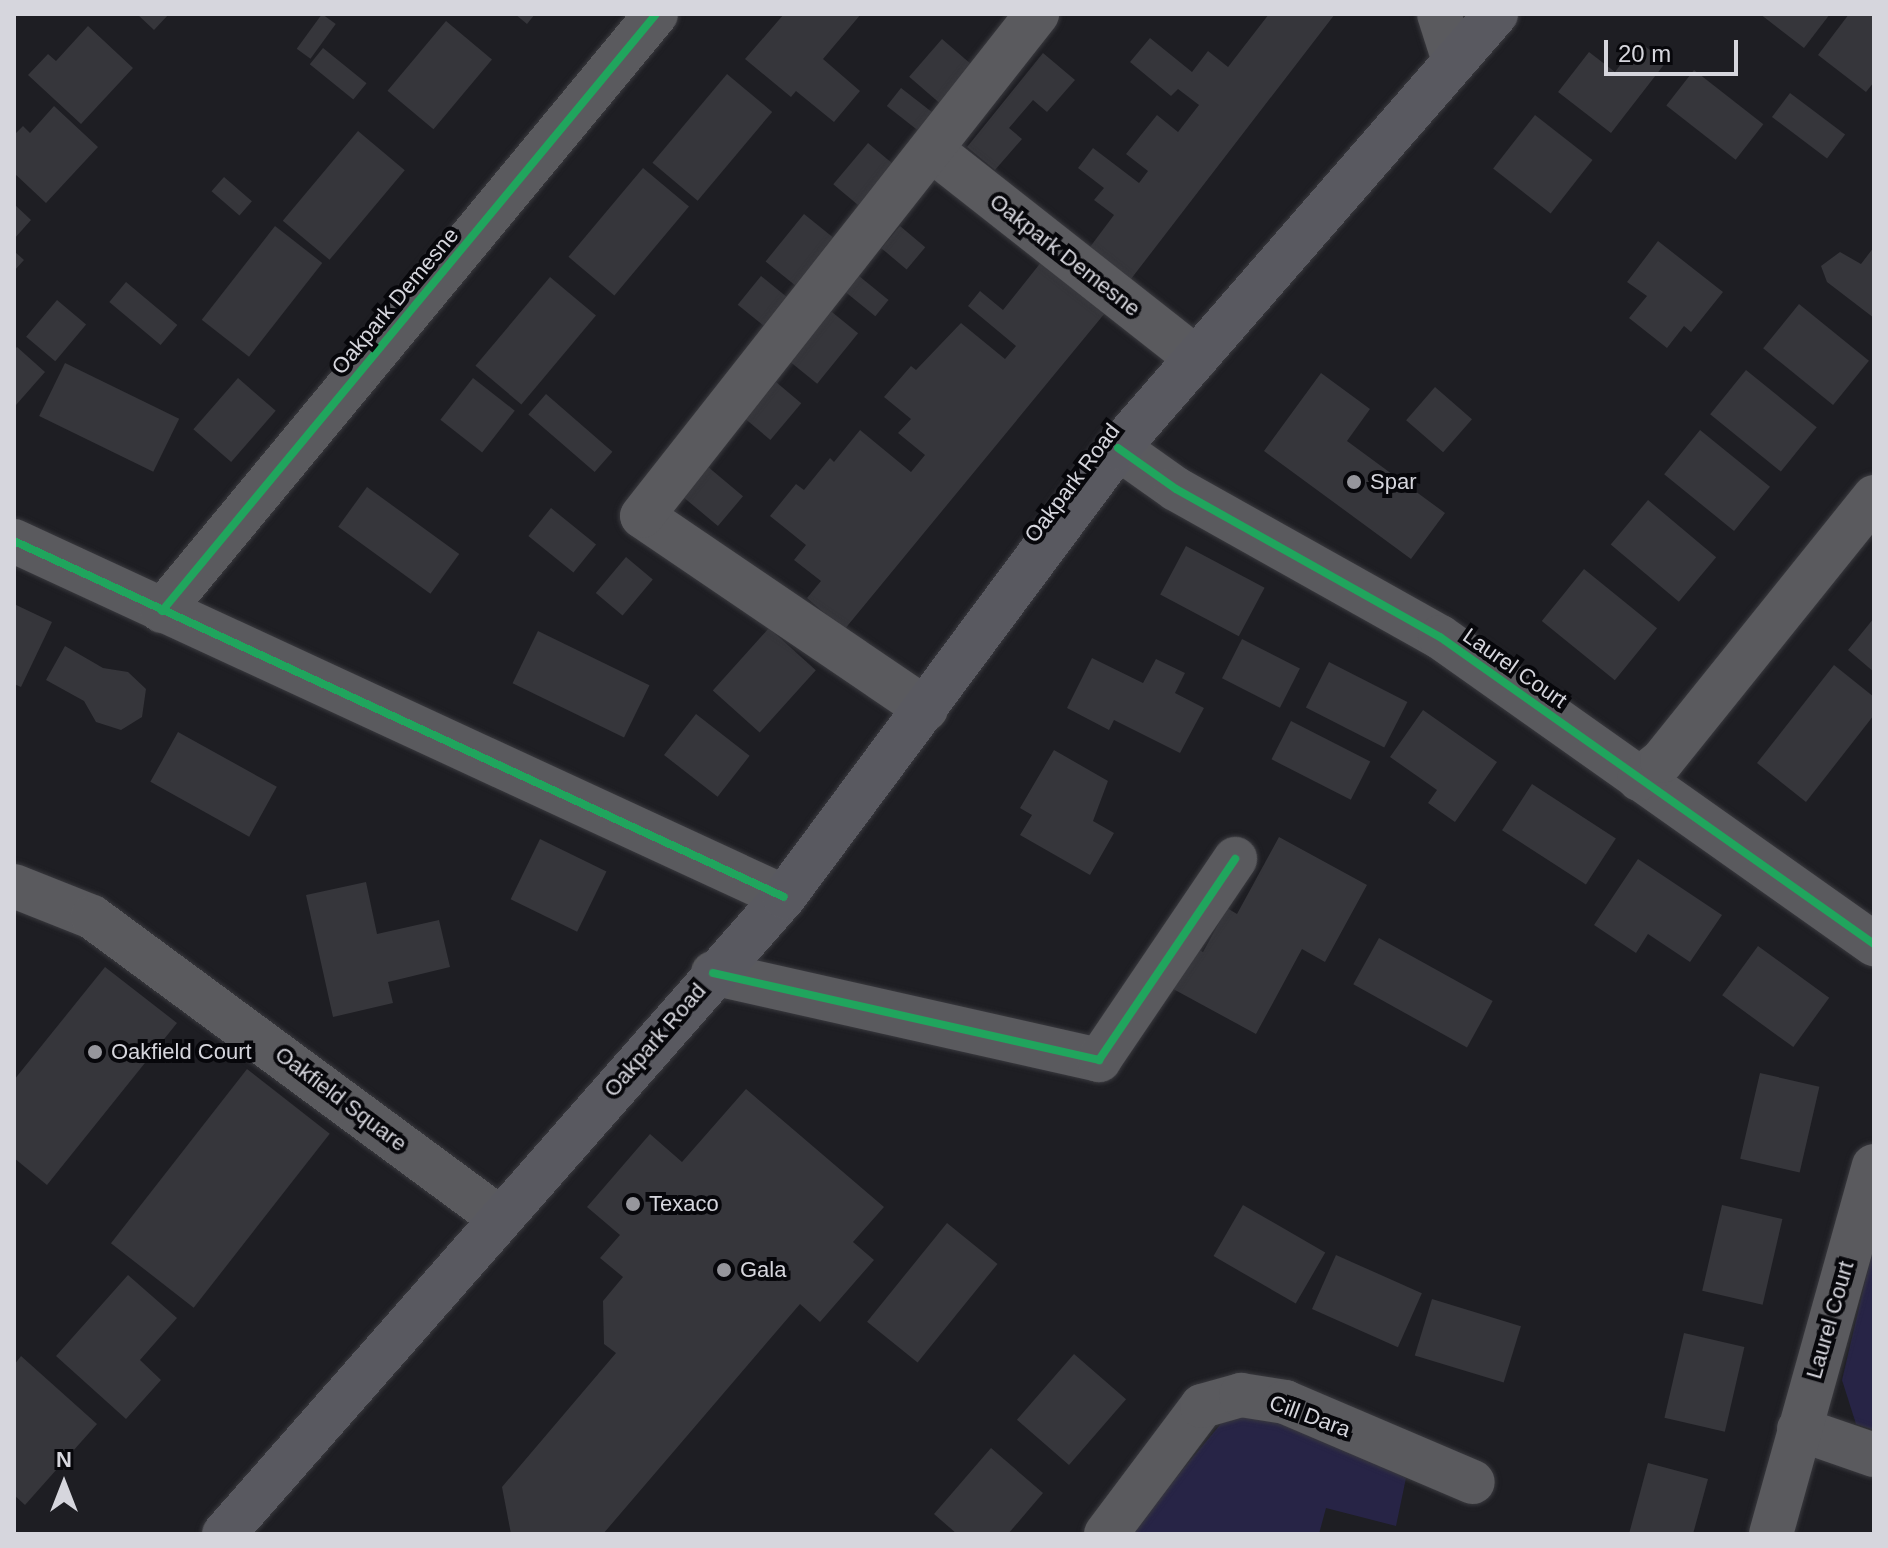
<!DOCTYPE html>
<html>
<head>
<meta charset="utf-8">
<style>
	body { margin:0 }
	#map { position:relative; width:1888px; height:1548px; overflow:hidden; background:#1e1e23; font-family:Helvetica,sans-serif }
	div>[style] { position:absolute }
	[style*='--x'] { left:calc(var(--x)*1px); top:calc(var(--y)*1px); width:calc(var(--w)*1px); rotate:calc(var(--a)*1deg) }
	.green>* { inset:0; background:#272446 }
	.building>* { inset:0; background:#36363b; transform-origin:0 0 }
	.roads { filter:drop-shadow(0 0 2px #39393e) drop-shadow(0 0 2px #39393e) }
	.minor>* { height:44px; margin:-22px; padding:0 22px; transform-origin:22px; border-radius:22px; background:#5a5a5e }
	.major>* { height:44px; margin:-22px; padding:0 22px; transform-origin:22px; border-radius:22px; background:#595960 }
	.cycleway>* { height:8px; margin:-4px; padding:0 4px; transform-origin:4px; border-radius:4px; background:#20a55d }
	.dots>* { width:22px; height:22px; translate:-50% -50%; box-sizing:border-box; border:4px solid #07070b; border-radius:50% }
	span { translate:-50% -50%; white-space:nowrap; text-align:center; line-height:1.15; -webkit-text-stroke:8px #07070b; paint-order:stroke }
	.street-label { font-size:22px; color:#d6d6dd }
	.poi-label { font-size:22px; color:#d6d6dd }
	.left { translate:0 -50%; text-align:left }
	.frame { position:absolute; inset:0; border:16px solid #d6d6dd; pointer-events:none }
	.north { position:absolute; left:24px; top:1444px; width:80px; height:80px; -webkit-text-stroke:6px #07070b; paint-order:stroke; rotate:0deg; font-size:22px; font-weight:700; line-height:32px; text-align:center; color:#d6d6dd }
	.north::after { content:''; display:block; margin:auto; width:28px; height:36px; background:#d6d6dd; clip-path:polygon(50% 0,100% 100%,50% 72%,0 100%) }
	.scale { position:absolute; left:1604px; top:40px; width:134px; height:36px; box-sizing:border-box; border:4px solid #d6d6dd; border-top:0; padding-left:10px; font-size:24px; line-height:28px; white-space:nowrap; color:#d6d6dd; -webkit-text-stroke:6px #07070b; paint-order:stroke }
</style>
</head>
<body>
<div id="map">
	<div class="green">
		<div style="clip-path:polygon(1874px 1244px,1874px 1430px,1856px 1424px,1842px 1380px)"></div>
		<div style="clip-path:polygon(1251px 1409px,1278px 1416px,1406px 1478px,1396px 1526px,1326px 1508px,1319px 1534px,1129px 1534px,1224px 1420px)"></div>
	</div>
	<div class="building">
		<div style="clip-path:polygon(137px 14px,169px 14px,154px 30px)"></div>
		<div style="left:322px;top:14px;width:17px;height:43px;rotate:36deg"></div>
		<div style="clip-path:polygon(515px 14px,535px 14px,527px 24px)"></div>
		<div style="clip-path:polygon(784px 14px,861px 14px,823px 59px,860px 91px,834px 122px,796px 91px,791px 97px,745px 59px)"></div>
		<div style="clip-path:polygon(1269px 14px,1335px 14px,1131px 279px,1090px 247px,1114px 215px,1094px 200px,1104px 188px,1078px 168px,1093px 148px,1139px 183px,1148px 171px,1126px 154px,1141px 135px,1157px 115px,1178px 132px,1199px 105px,1178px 89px,1171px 96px,1130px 62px,1150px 38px,1192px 72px,1208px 51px,1228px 67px)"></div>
		<div style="clip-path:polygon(1760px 14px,1830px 14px,1804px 48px)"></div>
		<div style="clip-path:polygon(1849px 14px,1874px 14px,1874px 82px,1866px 92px,1818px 55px)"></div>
		<div style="left:446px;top:21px;width:60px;height:91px;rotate:40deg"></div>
		<div style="clip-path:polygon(88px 26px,133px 68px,81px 124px,28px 75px,48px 54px,56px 61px)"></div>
		<div style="left:942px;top:39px;width:44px;height:50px;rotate:41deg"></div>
		<div style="clip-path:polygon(1638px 41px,1666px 62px,1611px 133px,1558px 92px,1589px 52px,1615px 72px)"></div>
		<div style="left:323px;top:48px;width:56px;height:21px;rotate:39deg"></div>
		<div style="clip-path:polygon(1043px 53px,1075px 80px,1047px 112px,1033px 100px,1009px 128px,1022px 139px,995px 170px,967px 147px)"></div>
		<div style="left:1694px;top:70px;width:88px;height:45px;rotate:38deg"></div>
		<div style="left:727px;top:74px;width:59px;height:116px;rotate:40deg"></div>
		<div style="left:901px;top:88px;width:44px;height:23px;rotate:38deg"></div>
		<div style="left:1790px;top:93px;width:69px;height:30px;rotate:37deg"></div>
		<div style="clip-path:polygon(54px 106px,98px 147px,46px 203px,14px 173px,14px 135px,23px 126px,30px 133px)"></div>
		<div style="left:1535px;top:115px;width:73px;height:68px;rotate:38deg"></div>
		<div style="left:358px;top:131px;width:61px;height:117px;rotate:40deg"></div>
		<div style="left:868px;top:143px;width:35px;height:54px;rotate:40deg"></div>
		<div style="left:643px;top:168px;width:60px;height:116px;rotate:40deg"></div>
		<div style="left:224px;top:177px;width:37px;height:19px;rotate:41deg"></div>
		<div style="clip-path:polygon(14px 204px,31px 220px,14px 239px)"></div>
		<div style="left:804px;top:214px;width:45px;height:61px;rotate:39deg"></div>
		<div style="left:275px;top:226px;width:60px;height:119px;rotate:38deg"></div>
		<div style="left:900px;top:226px;width:33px;height:29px;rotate:40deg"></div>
		<div style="clip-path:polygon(1658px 241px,1723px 292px,1691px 332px,1684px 326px,1667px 348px,1629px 318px,1647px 296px,1627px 282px)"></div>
		<div style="clip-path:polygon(1874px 247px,1874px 318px,1827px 282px,1821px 266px,1840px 252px,1861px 264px)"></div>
		<div style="clip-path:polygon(14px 251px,24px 260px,14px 271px)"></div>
		<div style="clip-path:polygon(1042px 261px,1105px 313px,844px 630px,807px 598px,821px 581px,794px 560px,806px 545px,770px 516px,796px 484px,804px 490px,830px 458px,834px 462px,860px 430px,911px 472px,925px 455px,898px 433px,911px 419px,884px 397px,911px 366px,916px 370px,961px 323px,1005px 359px,1016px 346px,968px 306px,980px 291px,1003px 310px)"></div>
		<div style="left:761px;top:276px;width:38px;height:37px;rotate:39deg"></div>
		<div style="left:859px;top:276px;width:38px;height:21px;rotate:39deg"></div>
		<div style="left:550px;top:277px;width:60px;height:116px;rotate:40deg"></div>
		<div style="left:126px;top:282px;width:67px;height:26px;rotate:40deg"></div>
		<div style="left:57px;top:300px;width:38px;height:48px;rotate:40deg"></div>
		<div style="left:1799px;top:304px;width:90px;height:57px;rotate:39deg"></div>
		<div style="left:827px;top:308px;width:40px;height:65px;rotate:39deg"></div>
		<div style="clip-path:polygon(17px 347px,45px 372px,16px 405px,14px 350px)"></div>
		<div style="left:65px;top:363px;width:127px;height:59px;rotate:26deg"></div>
		<div style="left:1746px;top:370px;width:91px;height:57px;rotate:39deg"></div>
		<div style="clip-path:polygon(1321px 373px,1370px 409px,1347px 441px,1445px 513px,1411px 559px,1264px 451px)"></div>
		<div style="left:238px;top:378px;width:50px;height:68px;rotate:41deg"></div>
		<div style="left:473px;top:378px;width:53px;height:53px;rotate:38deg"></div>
		<div style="left:776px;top:382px;width:33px;height:48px;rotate:40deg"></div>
		<div style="left:1435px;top:387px;width:49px;height:44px;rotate:41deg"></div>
		<div style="left:546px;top:394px;width:88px;height:27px;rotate:41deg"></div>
		<div style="left:1700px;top:430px;width:90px;height:57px;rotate:39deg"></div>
		<div style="left:707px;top:466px;width:47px;height:39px;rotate:40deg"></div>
		<div style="left:367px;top:487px;width:114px;height:49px;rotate:36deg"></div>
		<div style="left:1648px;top:500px;width:89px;height:58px;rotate:40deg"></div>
		<div style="left:551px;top:508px;width:58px;height:36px;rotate:39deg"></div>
		<div style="left:1186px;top:546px;width:89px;height:55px;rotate:28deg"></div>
		<div style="left:626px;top:557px;width:35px;height:47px;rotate:40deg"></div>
		<div style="left:1584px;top:569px;width:94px;height:67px;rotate:39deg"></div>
		<div style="clip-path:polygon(14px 604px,52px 622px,21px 687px,14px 684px)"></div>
		<div style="clip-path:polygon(1874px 618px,1874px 672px,1848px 650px)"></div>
		<div style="left:769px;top:628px;width:63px;height:84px;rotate:42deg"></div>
		<div style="left:538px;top:631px;width:124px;height:58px;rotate:26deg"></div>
		<div style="left:1242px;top:639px;width:65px;height:44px;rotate:27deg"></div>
		<div style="clip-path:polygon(65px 646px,103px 668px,128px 672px,146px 689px,142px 717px,121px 730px,96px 722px,84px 701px,46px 680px)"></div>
		<div style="clip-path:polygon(1092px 658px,1143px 683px,1156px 659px,1185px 673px,1175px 693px,1204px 708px,1180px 753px,1114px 720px,1109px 730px,1067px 708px)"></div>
		<div style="left:1329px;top:662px;width:88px;height:51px;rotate:27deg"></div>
		<div style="clip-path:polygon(1834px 665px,1874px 697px,1874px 715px,1806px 802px,1757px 763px)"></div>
		<div style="clip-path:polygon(1423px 710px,1497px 762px,1455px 822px,1428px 803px,1437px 790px,1390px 757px)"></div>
		<div style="left:696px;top:714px;width:68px;height:52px;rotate:38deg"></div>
		<div style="left:1291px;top:721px;width:89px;height:43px;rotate:27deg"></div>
		<div style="left:178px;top:732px;width:113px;height:57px;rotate:29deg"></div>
		<div style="clip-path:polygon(1054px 750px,1108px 781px,1093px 821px,1114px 833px,1090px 875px,1020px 835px,1032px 815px,1020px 808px)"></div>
		<div style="left:1532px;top:784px;width:100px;height:55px;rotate:33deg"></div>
		<div style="clip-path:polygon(1279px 837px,1367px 885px,1325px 962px,1302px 949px,1256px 1034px,1164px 984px,1186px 943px,1203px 952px,1227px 908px,1237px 914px)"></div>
		<div style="left:540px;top:839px;width:74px;height:67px;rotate:26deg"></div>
		<div style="clip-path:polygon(1638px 859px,1722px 915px,1690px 962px,1648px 934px,1636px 953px,1594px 925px)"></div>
		<div style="clip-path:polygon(366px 882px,377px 934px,439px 920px,450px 967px,388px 982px,393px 1003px,333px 1017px,306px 895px)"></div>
		<div style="left:1379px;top:938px;width:130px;height:53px;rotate:29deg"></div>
		<div style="left:1758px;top:946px;width:88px;height:61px;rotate:36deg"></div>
		<div style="clip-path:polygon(105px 967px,177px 1023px,47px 1185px,14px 1158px,14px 1080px)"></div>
		<div style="left:247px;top:1069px;width:105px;height:221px;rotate:38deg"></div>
		<div style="left:1760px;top:1073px;width:61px;height:88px;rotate:13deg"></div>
		<div style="clip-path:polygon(746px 1089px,884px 1207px,853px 1242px,874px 1260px,820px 1322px,800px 1304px,603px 1534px,511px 1534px,502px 1487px,616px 1353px,604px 1344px,603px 1301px,623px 1277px,600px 1258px,620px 1235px,587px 1207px,650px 1134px,682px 1162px)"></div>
		<div style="left:1243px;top:1205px;width:95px;height:59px;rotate:30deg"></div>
		<div style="left:1722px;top:1205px;width:62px;height:88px;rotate:13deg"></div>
		<div style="left:947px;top:1223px;width:65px;height:127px;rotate:39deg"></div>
		<div style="left:1336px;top:1255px;width:94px;height:59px;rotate:24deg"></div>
		<div style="clip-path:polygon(128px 1275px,177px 1318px,140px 1360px,161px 1380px,126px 1419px,56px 1356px)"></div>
		<div style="left:1432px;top:1299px;width:93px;height:59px;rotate:17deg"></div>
		<div style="left:1684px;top:1333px;width:62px;height:87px;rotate:13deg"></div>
		<div style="left:1074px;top:1354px;width:69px;height:87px;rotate:41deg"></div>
		<div style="clip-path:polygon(21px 1356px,97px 1424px,25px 1505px,14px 1495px,14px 1365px)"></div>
		<div style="clip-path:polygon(991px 1448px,1043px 1493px,1008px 1534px,957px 1534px,934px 1514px)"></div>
		<div style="clip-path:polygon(1648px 1463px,1708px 1479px,1693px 1534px,1629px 1534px)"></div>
	</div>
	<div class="roads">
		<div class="minor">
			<div style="--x:1439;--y:14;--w:49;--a:72.3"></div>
			<div style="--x:933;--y:151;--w:335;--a:38.2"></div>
			<div style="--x:1118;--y:448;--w:71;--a:35.3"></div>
			<div style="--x:1176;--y:489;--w:303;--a:29.3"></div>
			<div style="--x:1440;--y:637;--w:532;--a:35.27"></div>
			<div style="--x:14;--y:541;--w:848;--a:24.81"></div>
			<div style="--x:162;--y:611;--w:775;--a:-50.39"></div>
			<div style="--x:926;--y:709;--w:343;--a:-145.8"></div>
			<div style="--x:642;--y:516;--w:639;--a:-51.8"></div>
			<div style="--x:1639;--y:779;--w:29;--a:-38"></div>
			<div style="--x:1662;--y:761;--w:339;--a:-51.2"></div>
			<div style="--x:14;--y:886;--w:84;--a:21.7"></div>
			<div style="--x:92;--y:917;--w:508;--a:36.44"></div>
			<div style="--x:713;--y:973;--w:396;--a:12.7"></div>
			<div style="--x:1099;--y:1060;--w:243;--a:-55.9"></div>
			<div style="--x:1799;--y:1429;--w:79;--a:19.1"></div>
			<div style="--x:1106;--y:1534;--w:160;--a:-53.1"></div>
			<div style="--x:1202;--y:1406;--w:41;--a:-15.8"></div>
			<div style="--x:1241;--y:1395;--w:45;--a:9"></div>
			<div style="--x:1285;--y:1402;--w:204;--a:23.1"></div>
			<div style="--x:1771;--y:1534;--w:382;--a:-74.4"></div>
		</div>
		<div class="major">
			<div style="--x:224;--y:1534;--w:848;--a:-48.68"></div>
			<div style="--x:784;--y:897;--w:560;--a:-53.36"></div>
			<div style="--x:1118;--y:448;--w:576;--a:-48.95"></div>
		</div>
	</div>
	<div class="cycleway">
		<div style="--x:1118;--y:448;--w:71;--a:35.3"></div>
		<div style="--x:1176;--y:489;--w:303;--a:29.3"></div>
		<div style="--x:1440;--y:637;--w:532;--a:35.27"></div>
		<div style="--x:14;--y:541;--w:848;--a:24.81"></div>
		<div style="--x:162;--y:611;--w:775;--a:-50.39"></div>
		<div style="--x:713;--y:973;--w:396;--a:12.7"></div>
		<div style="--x:1099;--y:1060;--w:243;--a:-55.9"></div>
	</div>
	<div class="dots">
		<div style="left:1354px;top:482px;background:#96969c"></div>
		<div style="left:95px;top:1052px;background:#96969c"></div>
		<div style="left:633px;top:1204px;background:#96969c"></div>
		<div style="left:724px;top:1270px;background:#96969c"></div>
	</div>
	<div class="street-label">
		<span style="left:1065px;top:255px;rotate:38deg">Oakpark Demesne</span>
		<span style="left:395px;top:301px;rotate:-50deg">Oakpark Demesne</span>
		<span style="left:1072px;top:483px;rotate:-53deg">Oakpark Road</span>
		<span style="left:1515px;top:668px;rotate:35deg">Laurel Court</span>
		<span style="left:655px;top:1040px;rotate:-49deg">Oakpark Road</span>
		<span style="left:341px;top:1099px;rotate:37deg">Oakfield Square</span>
		<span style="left:1830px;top:1320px;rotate:-74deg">Laurel Court</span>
		<span style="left:1310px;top:1416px;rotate:20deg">Cill Dara</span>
	</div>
	<div class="poi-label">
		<span class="left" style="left:1370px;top:482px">Spar</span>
		<span class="left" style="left:111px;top:1052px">Oakfield Court</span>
		<span class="left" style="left:649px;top:1204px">Texaco</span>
		<span class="left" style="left:740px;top:1270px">Gala</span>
	</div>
	<div class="frame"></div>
	<div class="north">N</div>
	<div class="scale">20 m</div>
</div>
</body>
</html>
